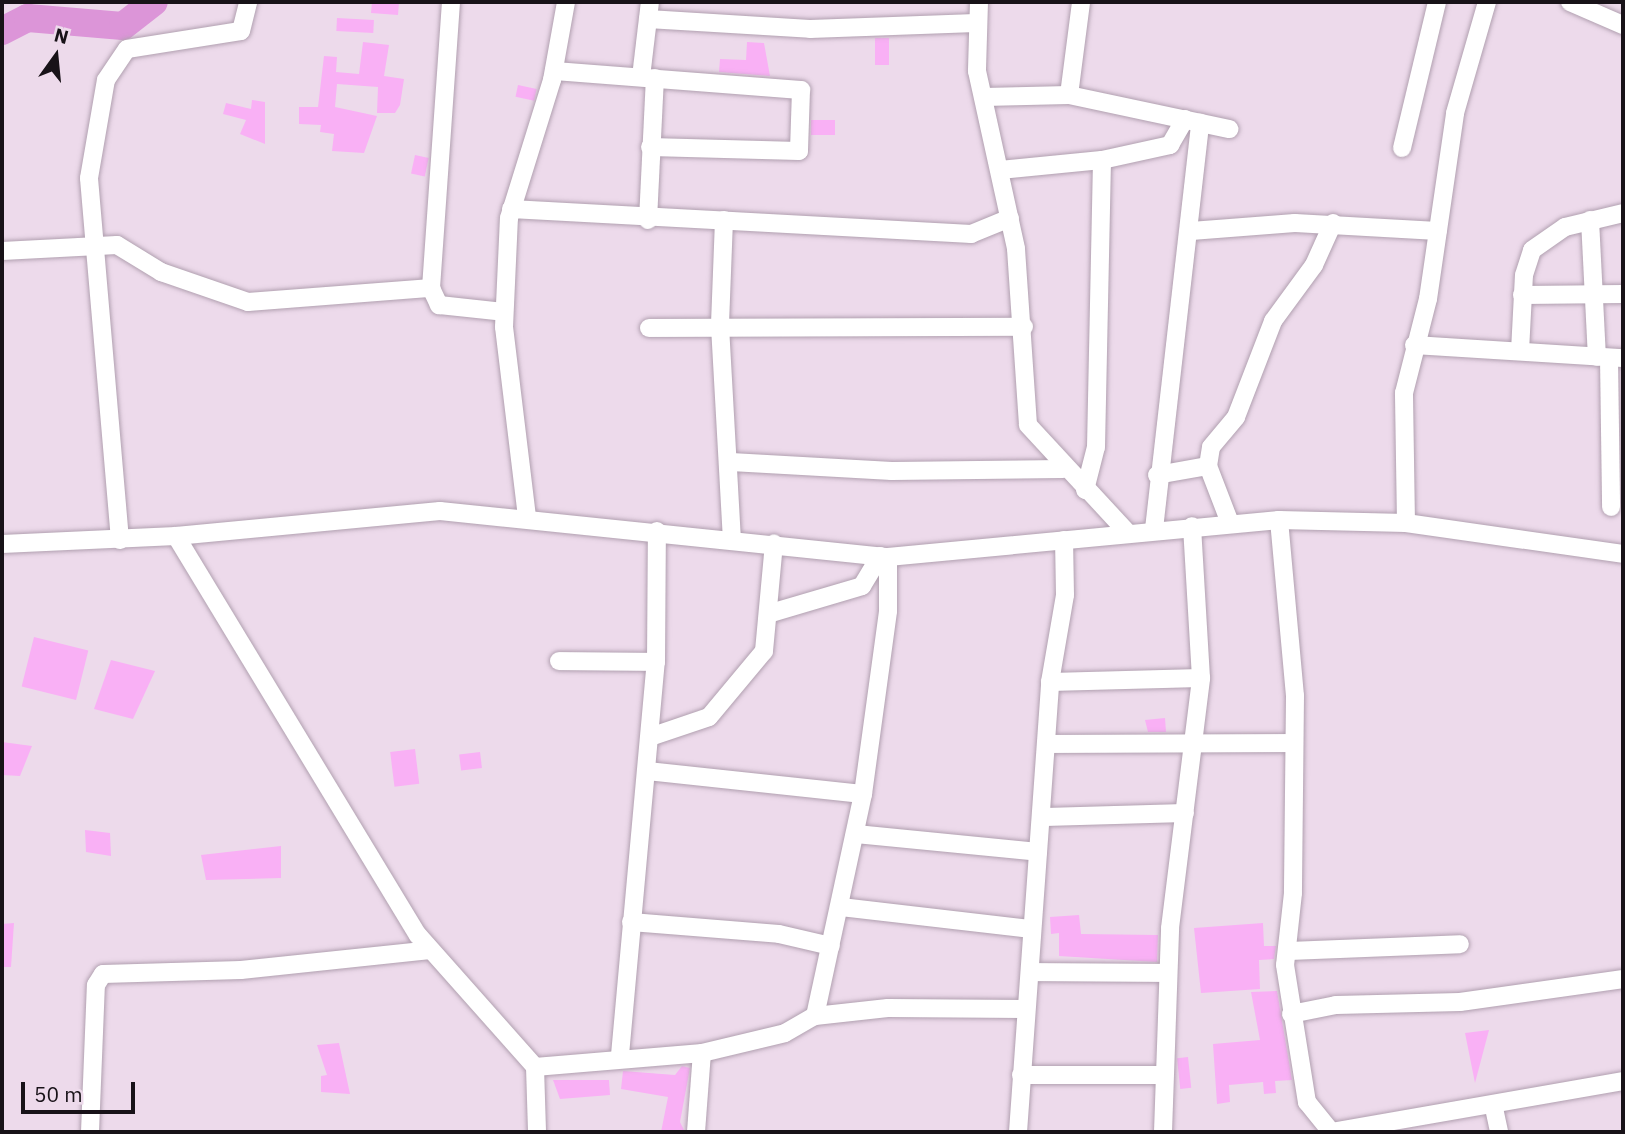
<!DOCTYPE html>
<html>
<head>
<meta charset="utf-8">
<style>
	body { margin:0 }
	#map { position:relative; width:1625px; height:1134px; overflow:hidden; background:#eddaeb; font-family:"IBM Plex Sans",sans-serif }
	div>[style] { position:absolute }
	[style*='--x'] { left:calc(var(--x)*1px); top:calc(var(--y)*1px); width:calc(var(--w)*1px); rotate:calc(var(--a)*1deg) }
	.river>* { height:28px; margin:-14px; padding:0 14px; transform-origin:14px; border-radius:14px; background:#dc95d8 }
	.building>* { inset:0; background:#f9b0f5; transform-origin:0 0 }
	.roads { filter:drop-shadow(0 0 2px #b1a0b0) drop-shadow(0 0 2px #b1a0b0) }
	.minor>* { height:18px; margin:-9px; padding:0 9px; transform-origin:9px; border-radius:9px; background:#fff }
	span { translate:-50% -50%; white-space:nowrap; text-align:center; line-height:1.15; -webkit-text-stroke:5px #eddaeb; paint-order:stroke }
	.frame { position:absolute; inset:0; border:4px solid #181218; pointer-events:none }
	.north { position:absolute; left:21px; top:21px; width:70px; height:70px; -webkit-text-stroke:5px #eddaeb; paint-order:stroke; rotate:15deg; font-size:19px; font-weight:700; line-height:28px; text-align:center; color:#181218 }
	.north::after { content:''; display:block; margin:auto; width:24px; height:32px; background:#181218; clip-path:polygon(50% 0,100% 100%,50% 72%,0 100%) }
	.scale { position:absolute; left:21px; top:1082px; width:114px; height:32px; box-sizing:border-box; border:4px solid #181218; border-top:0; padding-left:9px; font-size:21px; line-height:24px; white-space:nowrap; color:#181218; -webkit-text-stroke:5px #eddaeb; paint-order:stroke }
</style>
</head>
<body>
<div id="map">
	<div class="river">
		<div style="--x:2;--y:31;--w:29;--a:-27"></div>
		<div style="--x:28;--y:18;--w:95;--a:4.8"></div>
		<div style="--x:123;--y:26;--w:39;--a:-38"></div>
	</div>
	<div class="building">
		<div style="clip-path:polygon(372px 2px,399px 2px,398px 15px,371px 13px)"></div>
		<div style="left:337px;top:18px;width:37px;height:13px;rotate:3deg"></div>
		<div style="left:875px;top:38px;width:14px;height:27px"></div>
		<div style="clip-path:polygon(363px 42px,389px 45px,384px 76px,404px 79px,400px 105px,395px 113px,377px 113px,378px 87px,337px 84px,335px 107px,377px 116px,364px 153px,332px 151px,334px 134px,320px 132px,321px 125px,299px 124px,299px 107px,318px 107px,324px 56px,337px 57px,336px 72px,359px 74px)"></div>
		<div style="clip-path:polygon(747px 42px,764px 43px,770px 76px,719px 72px,720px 59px,746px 60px)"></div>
		<div style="left:518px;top:85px;width:19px;height:12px;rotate:12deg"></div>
		<div style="clip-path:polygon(252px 100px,265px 102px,265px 144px,240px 134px,246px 120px,223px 114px,226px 103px,251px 109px)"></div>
		<div style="left:835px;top:120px;width:15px;height:24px;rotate:90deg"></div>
		<div style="left:415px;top:155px;width:14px;height:19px;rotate:12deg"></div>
		<div style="left:34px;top:637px;width:56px;height:51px;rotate:14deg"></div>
		<div style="clip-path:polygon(111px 660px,155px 671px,133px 719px,94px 709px)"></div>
		<div style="clip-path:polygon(1165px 718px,1166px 732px,1148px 732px,1145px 720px)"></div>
		<div style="clip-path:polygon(2px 742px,32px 746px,20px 776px,2px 775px)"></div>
		<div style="left:415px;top:749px;width:35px;height:25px;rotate:83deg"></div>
		<div style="left:480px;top:752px;width:16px;height:21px;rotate:83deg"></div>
		<div style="clip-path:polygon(85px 830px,110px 833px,111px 856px,86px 852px)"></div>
		<div style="clip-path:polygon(281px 846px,281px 878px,206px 880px,201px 855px)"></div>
		<div style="clip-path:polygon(1079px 915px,1081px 934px,1158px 935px,1157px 962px,1059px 956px,1059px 933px,1051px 934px,1050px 917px)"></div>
		<div style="clip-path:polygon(14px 923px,11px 967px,2px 967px,2px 924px)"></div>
		<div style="clip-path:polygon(1263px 923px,1264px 946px,1276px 946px,1274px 959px,1259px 960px,1260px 989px,1201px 993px,1194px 928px)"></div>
		<div style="clip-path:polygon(1277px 991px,1292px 1080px,1275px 1081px,1276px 1093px,1264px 1094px,1263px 1082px,1229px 1085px,1230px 1102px,1217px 1104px,1213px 1044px,1260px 1040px,1251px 992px)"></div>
		<div style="clip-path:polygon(1489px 1030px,1475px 1083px,1465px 1033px)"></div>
		<div style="clip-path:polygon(339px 1043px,350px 1094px,321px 1092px,321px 1076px,327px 1075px,317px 1045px)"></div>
		<div style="left:1188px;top:1057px;width:31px;height:11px;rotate:84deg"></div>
		<div style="clip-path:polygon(682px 1066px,690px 1068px,680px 1122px,685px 1132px,661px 1132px,668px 1097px,621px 1089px,623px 1071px,675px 1075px)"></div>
		<div style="clip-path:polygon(553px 1080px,609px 1080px,610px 1095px,560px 1099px)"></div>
	</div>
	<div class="roads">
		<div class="minor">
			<div style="--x:451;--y:2;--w:287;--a:94"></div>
			<div style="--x:431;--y:288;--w:19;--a:65"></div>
			<div style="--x:439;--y:305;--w:65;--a:6.1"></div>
			<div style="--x:979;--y:2;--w:69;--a:91.7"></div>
			<div style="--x:977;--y:71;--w:182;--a:77.6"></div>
			<div style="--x:1016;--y:249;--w:176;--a:86.1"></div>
			<div style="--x:1028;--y:425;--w:144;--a:47.2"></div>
			<div style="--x:1570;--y:2;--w:58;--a:23.5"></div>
			<div style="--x:648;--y:19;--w:162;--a:3.5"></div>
			<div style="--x:810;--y:29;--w:166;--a:-2.1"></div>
			<div style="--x:554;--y:71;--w:248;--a:4.4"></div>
			<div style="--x:801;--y:90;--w:61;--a:91.9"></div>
			<div style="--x:799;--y:151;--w:149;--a:-178.5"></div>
			<div style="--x:641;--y:77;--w:76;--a:-83.2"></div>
			<div style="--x:1069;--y:95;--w:94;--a:-82.6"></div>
			<div style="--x:984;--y:97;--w:85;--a:-1.3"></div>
			<div style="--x:1069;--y:95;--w:164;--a:12"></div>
			<div style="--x:1402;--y:148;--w:150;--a:-76.5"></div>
			<div style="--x:1000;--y:170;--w:102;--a:-5.6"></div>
			<div style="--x:1102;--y:160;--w:70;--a:-12.4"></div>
			<div style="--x:1170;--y:145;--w:30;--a:-60"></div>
			<div style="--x:511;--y:209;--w:461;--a:3.1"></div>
			<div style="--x:971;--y:234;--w:42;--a:-22.3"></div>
			<div style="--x:648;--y:220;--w:142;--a:-87.2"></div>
			<div style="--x:724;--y:220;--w:106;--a:92.2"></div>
			<div style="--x:720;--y:326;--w:212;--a:86.8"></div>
			<div style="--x:1590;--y:220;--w:137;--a:87.1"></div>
			<div style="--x:1191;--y:231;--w:104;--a:-4.4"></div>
			<div style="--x:1295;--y:223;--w:143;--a:3.2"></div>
			<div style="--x:2;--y:251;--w:115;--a:-3"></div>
			<div style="--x:117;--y:245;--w:52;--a:31.5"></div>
			<div style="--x:161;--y:272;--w:92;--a:19"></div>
			<div style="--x:248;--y:302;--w:184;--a:-4.4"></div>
			<div style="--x:1522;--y:295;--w:101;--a:-0.6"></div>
			<div style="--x:649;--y:328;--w:375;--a:-0.2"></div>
			<div style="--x:1414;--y:345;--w:209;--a:3.6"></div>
			<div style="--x:1520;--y:351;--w:76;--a:-87"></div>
			<div style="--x:1524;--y:275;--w:26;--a:-72"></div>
			<div style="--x:1532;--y:250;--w:40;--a:-34.9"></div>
			<div style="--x:1565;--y:227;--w:60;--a:-13.6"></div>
			<div style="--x:1609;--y:358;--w:149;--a:89.2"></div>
			<div style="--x:731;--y:462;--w:161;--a:3.2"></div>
			<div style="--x:892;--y:471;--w:171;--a:-0.7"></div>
			<div style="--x:1157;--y:475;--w:52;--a:-10"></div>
			<div style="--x:1085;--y:490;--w:44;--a:-75.7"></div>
			<div style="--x:1096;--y:447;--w:287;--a:-88.8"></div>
			<div style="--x:527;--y:517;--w:191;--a:-96.9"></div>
			<div style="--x:504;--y:327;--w:109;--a:-87.4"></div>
			<div style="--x:509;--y:218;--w:145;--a:-72.7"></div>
			<div style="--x:552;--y:80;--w:79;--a:-79.8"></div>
			<div style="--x:1279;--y:520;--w:177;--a:84.8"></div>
			<div style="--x:1295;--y:696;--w:197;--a:90.6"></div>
			<div style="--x:1293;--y:893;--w:72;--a:96.3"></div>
			<div style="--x:1285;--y:965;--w:139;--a:80.9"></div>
			<div style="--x:1307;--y:1102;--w:38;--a:51"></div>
			<div style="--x:1230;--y:523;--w:61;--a:-111.1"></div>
			<div style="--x:1208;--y:466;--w:19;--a:-81"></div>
			<div style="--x:1211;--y:447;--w:39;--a:-50"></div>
			<div style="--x:1236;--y:417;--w:103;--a:-68.9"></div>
			<div style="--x:1273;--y:321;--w:69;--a:-53.8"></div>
			<div style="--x:1314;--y:265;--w:46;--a:-65.7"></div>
			<div style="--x:1406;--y:523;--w:130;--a:-90.9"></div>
			<div style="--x:1404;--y:393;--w:97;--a:-75.7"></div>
			<div style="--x:1428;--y:299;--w:188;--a:-81.7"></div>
			<div style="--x:1455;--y:113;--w:116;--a:-73.9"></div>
			<div style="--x:1154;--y:529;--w:409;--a:-83.5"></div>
			<div style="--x:176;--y:536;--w:467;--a:58.8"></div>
			<div style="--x:418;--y:935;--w:176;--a:48.4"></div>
			<div style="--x:535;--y:1067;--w:65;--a:88.2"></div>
			<div style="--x:120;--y:540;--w:363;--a:-94.9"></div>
			<div style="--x:89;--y:178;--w:99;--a:-80.2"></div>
			<div style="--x:106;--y:80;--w:37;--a:-56"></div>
			<div style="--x:127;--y:49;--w:115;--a:-9"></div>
			<div style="--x:241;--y:31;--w:30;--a:-76"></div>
			<div style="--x:2;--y:544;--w:174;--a:-2.6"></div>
			<div style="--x:176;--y:536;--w:265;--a:-5.4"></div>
			<div style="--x:440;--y:511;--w:450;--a:5.9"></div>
			<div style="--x:888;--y:557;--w:393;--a:-5.4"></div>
			<div style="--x:1279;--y:520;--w:127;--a:1.4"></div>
			<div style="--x:1406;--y:523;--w:219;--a:8.1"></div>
			<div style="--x:771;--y:613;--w:95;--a:-16.5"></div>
			<div style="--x:862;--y:586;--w:35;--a:-59"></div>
			<div style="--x:559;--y:661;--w:97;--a:0.6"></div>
			<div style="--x:1050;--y:682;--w:151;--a:-1.5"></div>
			<div style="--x:650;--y:737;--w:62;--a:-18.7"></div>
			<div style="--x:709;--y:717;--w:86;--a:-50.2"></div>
			<div style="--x:764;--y:651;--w:108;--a:-84.7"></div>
			<div style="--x:1048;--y:744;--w:246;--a:-0.2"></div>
			<div style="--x:647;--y:771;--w:217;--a:6.1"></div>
			<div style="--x:1045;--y:817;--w:140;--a:-1.6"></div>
			<div style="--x:856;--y:834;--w:183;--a:5.6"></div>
			<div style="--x:841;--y:907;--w:192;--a:6.6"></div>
			<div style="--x:631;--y:922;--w:148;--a:4.6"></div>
			<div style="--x:779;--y:934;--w:53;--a:13"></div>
			<div style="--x:1289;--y:951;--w:171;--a:-2.3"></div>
			<div style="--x:1030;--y:972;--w:137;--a:0.4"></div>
			<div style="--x:1291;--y:1014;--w:46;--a:-11.3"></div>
			<div style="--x:1336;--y:1005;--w:124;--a:-1.4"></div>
			<div style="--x:1460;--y:1002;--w:165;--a:-8"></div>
			<div style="--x:815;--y:1016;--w:227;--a:-77.8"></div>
			<div style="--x:863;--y:794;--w:185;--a:-82.2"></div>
			<div style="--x:888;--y:611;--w:54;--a:-90"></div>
			<div style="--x:620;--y:1055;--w:395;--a:-84.8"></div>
			<div style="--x:656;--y:662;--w:131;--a:-89.6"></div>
			<div style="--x:535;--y:1067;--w:168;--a:-4.8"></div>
			<div style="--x:702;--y:1053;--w:85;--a:-13.5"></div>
			<div style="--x:785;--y:1033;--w:34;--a:-30"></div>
			<div style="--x:815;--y:1016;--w:73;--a:-6.3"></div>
			<div style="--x:888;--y:1008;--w:136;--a:0.4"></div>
			<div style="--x:1021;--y:1075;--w:142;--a:0"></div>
			<div style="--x:1494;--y:1108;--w:25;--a:78"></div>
			<div style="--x:90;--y:1132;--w:147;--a:-87.7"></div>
			<div style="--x:96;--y:985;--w:13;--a:-58"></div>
			<div style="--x:103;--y:974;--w:138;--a:-1.7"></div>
			<div style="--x:241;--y:970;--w:190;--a:-6"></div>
			<div style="--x:696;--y:1132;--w:79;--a:-85.7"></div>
			<div style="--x:1018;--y:1132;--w:451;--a:-85.9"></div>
			<div style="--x:1050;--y:682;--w:88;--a:-80.2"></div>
			<div style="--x:1065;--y:595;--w:55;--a:-91"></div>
			<div style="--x:1163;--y:1132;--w:204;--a:-88"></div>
			<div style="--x:1170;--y:928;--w:252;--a:-82.9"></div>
			<div style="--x:1201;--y:678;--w:152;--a:-93.4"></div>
			<div style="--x:1331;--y:1132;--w:296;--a:-9.9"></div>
		</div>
	</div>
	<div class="frame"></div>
	<div class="north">N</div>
	<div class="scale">50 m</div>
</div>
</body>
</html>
